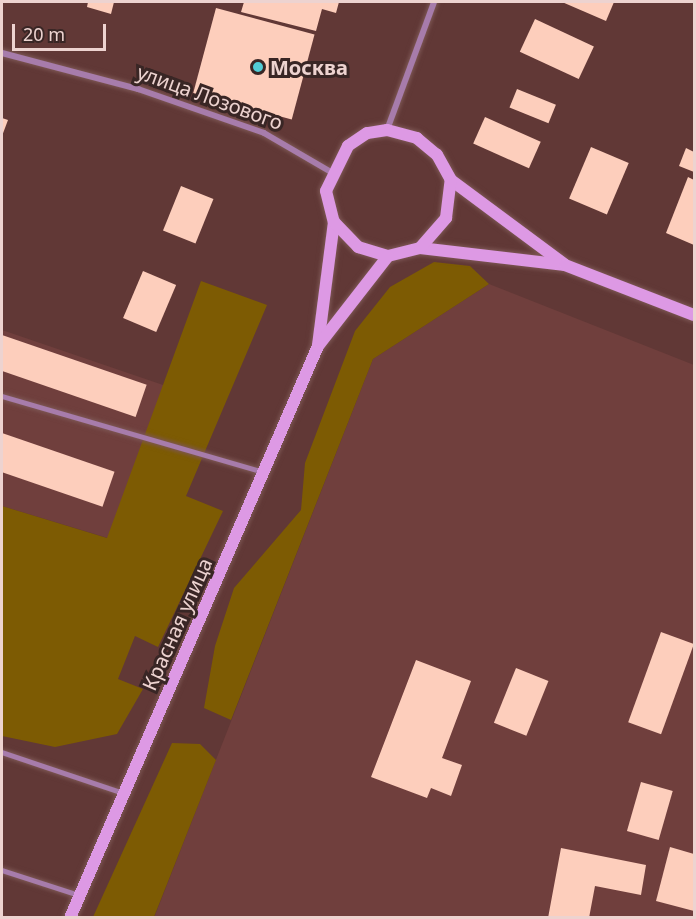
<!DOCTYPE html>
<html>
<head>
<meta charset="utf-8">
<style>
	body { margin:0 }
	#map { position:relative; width:696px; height:919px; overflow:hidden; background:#613836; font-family:"Noto Sans",sans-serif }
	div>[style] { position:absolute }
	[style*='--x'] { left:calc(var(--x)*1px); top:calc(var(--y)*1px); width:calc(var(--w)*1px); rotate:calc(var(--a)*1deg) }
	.built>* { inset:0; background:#703f3d }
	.green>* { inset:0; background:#7d5b03 }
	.building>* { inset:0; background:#fdcebc; transform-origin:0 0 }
	.roads { filter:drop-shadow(0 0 2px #7d5755) drop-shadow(0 0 2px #7d5755) }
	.lane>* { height:4.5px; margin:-2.25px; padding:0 2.25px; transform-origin:2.25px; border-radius:2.25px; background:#a77cab }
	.street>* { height:6px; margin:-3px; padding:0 3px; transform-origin:3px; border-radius:3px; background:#a77cab }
	.secondary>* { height:12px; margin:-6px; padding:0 6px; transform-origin:6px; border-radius:6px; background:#dd99e4 }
	.dots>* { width:16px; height:16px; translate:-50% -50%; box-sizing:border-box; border:3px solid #392625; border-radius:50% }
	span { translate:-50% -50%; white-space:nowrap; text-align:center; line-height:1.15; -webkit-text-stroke:6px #392625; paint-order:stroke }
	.poi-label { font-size:20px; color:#edd3d0; font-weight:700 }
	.left { translate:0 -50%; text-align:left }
	.street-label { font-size:20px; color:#edd3d0 }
	.frame { position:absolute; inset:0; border:3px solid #edd3d0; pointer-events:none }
	.scale { position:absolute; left:12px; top:24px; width:94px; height:27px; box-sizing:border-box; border:3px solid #edd3d0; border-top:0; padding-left:8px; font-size:18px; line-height:21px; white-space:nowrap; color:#edd3d0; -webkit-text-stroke:4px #392625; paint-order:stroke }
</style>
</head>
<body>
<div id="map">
	<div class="built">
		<div style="clip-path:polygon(489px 284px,694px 365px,694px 917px,154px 918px,373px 359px)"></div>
		<div style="clip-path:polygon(2px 330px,166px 386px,108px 538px,2px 506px)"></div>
	</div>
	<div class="green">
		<div style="clip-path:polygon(434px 262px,470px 266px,489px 284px,373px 359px,231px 720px,204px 708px,215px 646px,234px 588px,301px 510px,305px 463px,355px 331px,390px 287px)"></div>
		<div style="clip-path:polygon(201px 281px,267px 305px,186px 496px,223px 511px,158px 647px,135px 636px,118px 679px,143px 689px,117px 734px,55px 747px,2px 736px,2px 506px,107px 538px)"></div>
		<div style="clip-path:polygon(172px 743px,200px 744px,216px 760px,154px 917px,93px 917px)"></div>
	</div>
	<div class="building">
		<div style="clip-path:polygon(88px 2px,114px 2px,111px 14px,87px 7px)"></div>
		<div style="clip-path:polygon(244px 2px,339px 2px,336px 13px,322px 9px,316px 31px,241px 12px)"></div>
		<div style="clip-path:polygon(562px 2px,614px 2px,606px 21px)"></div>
		<div style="left:216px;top:8px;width:102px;height:88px;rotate:15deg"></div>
		<div style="left:535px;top:19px;width:65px;height:36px;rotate:25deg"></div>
		<div style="left:517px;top:89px;width:42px;height:20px;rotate:22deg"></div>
		<div style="left:485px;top:117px;width:61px;height:29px;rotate:24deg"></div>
		<div style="clip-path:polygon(2px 118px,8px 120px,2px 136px)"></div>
		<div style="left:591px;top:147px;width:41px;height:56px;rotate:23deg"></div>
		<div style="clip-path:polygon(686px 148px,694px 152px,694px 172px,679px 166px)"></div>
		<div style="clip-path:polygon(688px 177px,694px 180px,694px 245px,666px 233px)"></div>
		<div style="left:181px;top:186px;width:35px;height:48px;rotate:22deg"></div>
		<div style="left:143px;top:271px;width:36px;height:51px;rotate:23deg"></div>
		<div style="left:2px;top:335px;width:153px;height:34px;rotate:19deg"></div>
		<div style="left:2px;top:433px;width:119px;height:37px;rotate:19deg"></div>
		<div style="left:661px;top:632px;width:35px;height:96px;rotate:20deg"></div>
		<div style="clip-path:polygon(416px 660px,471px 681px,442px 758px,462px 765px,451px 796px,431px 788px,427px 798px,371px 777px)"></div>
		<div style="left:516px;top:668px;width:35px;height:59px;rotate:22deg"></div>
		<div style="left:641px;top:782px;width:33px;height:51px;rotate:16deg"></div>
		<div style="clip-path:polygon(670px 847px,694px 854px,694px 911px,656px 901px)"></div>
		<div style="clip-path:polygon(561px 848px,646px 865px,641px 895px,595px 886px,589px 918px,548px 918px)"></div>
	</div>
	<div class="roads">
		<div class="lane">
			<div style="--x:2;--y:396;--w:273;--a:16.2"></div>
			<div style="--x:2;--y:752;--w:129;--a:18.6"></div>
			<div style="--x:2;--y:870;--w:81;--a:18"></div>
		</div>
		<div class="street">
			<div style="--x:2;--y:53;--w:141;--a:14.8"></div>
			<div style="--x:138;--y:89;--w:133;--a:19.2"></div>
			<div style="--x:264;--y:133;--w:78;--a:30.2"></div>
			<div style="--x:387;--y:130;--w:136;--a:-69.8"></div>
		</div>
		<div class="secondary">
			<div style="--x:451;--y:180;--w:141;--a:36.6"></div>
			<div style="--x:420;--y:248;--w:146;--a:6.7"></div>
			<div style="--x:565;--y:265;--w:138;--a:21.2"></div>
			<div style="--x:318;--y:345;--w:124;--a:-82.6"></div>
			<div style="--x:70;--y:918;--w:623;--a:-66.56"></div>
			<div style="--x:318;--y:346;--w:114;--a:-52.1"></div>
			<div style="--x:388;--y:256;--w:33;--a:-14"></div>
			<div style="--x:420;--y:248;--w:40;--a:-49"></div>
			<div style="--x:446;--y:218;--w:38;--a:-83"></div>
			<div style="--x:451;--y:180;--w:29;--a:-119"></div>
			<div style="--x:437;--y:155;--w:26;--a:-140"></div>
			<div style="--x:417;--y:138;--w:31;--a:-165"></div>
			<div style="--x:387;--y:130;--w:20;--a:171"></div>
			<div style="--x:367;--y:133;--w:23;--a:146"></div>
			<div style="--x:348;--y:146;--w:50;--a:116.1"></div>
			<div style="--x:326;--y:191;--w:32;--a:76"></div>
			<div style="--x:334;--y:222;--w:35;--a:46"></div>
			<div style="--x:358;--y:247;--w:31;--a:17"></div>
		</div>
	</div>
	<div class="dots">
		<div style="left:258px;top:67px;background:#52ccd6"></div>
	</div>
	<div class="poi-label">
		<span class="left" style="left:270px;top:67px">Москва</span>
	</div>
	<div class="street-label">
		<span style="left:210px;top:97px;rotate:20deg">улица Лозового</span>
		<span style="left:177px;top:624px;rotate:-66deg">Красная улица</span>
	</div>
	<div class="frame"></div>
	<div class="scale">20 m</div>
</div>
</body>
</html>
